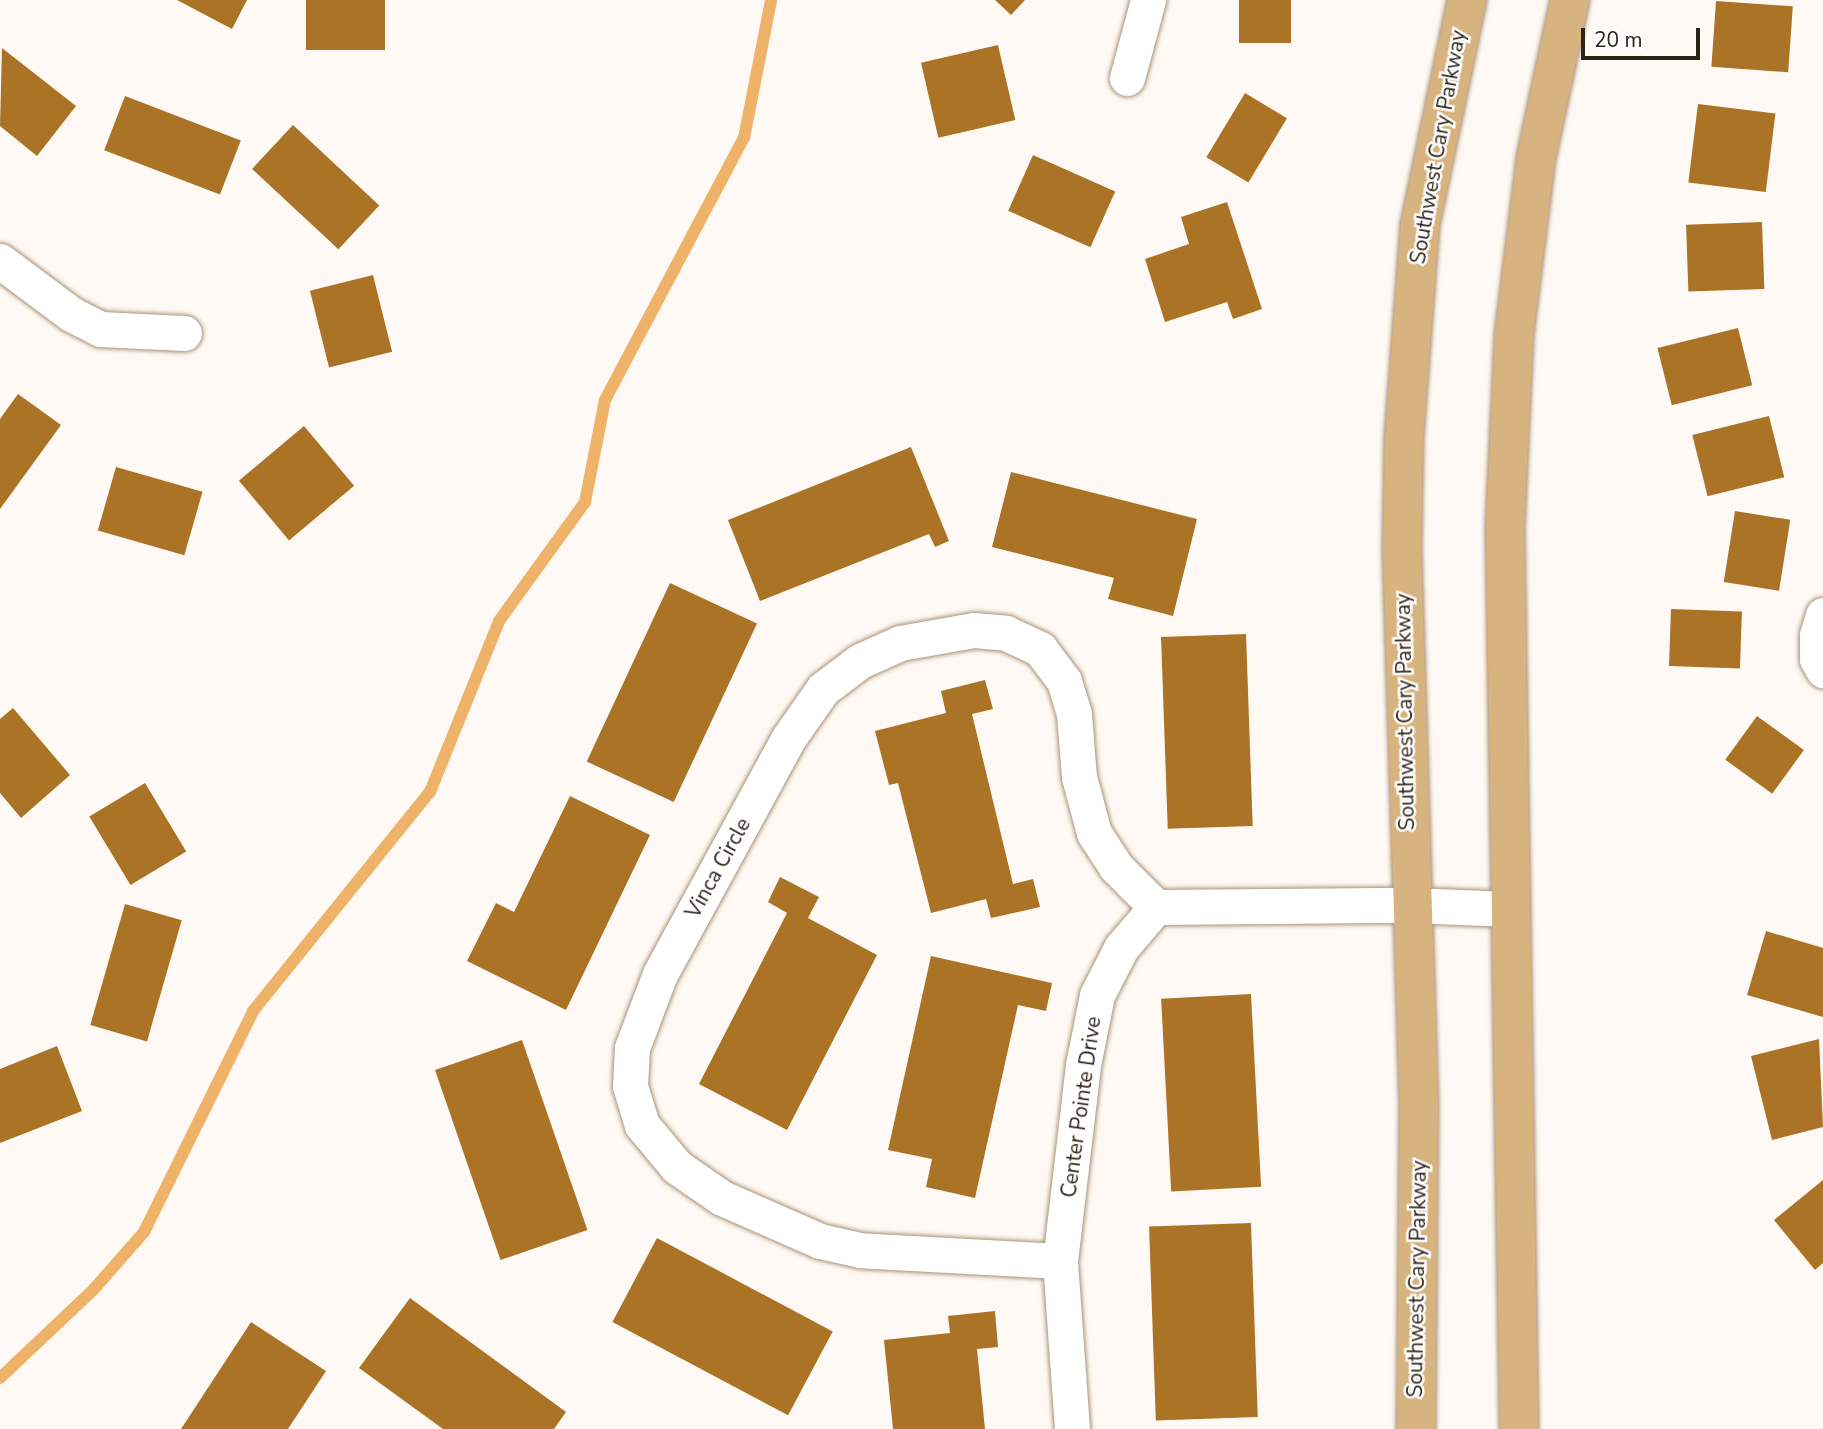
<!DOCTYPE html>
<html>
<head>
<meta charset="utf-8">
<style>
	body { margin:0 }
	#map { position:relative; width:1823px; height:1429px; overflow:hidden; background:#fef9f4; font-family:"Nunito Sans",sans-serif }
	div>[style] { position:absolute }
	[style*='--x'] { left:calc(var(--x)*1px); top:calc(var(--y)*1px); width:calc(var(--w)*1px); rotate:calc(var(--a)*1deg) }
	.stream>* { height:12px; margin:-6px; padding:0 6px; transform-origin:6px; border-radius:6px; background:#eeb269 }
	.building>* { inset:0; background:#ab7325; transform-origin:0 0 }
	.roads { filter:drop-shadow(0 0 2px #a99278) drop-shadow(0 0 2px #a99278) }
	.minor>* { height:35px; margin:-17.5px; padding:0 17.5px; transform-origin:17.5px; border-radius:17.5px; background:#fff }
	.primary>* { height:38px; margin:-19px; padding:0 19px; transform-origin:19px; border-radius:19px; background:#d7b380 }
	span { translate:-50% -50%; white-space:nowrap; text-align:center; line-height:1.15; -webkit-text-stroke:5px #fff; paint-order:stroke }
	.street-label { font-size:21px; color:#2c2319 }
	.scale { position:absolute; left:1581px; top:28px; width:119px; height:32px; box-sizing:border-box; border:4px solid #2c2319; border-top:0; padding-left:9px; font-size:21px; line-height:24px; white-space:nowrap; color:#2c2319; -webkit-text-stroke:5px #fff; paint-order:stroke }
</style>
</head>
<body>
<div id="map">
	<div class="stream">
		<div style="--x:0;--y:1378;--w:129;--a:-43.4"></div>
		<div style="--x:94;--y:1289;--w:76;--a:-48.7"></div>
		<div style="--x:144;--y:1232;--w:246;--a:-63.7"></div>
		<div style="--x:253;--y:1011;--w:282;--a:-51.1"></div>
		<div style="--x:430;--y:792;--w:184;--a:-68"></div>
		<div style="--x:499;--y:621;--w:147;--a:-54.1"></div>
		<div style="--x:585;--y:502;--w:104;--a:-78.9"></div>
		<div style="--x:605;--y:400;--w:297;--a:-62.1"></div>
		<div style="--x:744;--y:138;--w:141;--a:-78.9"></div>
	</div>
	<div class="building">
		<div style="clip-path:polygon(177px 0,247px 0,232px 29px)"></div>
		<div style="left:306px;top:0;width:79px;height:50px"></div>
		<div style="clip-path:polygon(995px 0,1025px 0,1011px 15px)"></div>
		<div style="left:1239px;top:0;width:52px;height:43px"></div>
		<div style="left:1716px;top:1px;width:77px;height:66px;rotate:4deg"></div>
		<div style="left:998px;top:45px;width:77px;height:79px;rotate:77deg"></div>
		<div style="clip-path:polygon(2px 48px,76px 106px,37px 156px,0 126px)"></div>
		<div style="left:1245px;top:93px;width:49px;height:75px;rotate:31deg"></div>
		<div style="left:125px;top:96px;width:124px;height:58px;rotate:21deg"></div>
		<div style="left:1698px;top:104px;width:78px;height:79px;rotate:7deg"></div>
		<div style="left:293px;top:125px;width:118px;height:60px;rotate:43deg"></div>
		<div style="left:1033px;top:155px;width:90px;height:61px;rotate:24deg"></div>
		<div style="clip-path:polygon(1227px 202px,1262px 309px,1233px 319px,1227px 302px,1165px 322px,1145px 259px,1189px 244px,1181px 217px)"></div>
		<div style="left:1762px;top:222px;width:67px;height:76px;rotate:88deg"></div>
		<div style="left:373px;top:275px;width:79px;height:65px;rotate:76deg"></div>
		<div style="left:1738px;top:328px;width:59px;height:83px;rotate:76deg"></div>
		<div style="clip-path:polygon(18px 394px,61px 425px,0 509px,0 419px)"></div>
		<div style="left:1769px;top:416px;width:63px;height:79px;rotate:76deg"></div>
		<div style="left:304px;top:426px;width:78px;height:85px;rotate:50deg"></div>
		<div style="clip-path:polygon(911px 447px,949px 541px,935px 547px,929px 534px,760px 601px,728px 520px)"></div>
		<div style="left:116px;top:467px;width:90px;height:66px;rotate:16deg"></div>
		<div style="clip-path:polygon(1011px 472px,1197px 519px,1173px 616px,1108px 599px,1114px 578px,992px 547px)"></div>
		<div style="left:1735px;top:511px;width:56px;height:72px;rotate:9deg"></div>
		<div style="left:670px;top:583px;width:96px;height:197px;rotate:25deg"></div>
		<div style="left:1671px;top:609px;width:71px;height:57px;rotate:2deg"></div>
		<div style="left:1246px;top:634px;width:192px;height:85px;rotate:88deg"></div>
		<div style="clip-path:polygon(985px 680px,993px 709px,972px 714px,1013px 884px,1033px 879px,1040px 907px,991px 918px,986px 899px,931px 913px,898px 783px,889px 785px,875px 731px,946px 713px,941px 691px)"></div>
		<div style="clip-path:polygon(13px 708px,70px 775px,21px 818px,0 793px,0 719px)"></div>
		<div style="left:1757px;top:716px;width:58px;height:54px;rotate:36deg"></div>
		<div style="left:145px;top:783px;width:80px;height:65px;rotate:59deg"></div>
		<div style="clip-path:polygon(570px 796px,650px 835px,566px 1010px,467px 961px,496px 903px,514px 912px)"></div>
		<div style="clip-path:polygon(780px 877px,819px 897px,808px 918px,877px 955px,787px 1130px,699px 1084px,787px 913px,768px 902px)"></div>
		<div style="left:125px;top:904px;width:59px;height:126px;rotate:16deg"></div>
		<div style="clip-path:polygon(1766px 931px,1823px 948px,1823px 1017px,1747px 995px)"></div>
		<div style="clip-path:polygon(931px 956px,1052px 983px,1046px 1011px,1018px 1005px,975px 1198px,926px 1187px,932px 1159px,888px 1150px)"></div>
		<div style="left:1251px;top:994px;width:193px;height:90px;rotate:87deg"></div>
		<div style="clip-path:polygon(1819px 1039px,1823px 1127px,1772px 1140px,1751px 1056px)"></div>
		<div style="left:522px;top:1040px;width:201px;height:92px;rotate:71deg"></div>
		<div style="clip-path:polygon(57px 1046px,82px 1111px,0 1143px,0 1069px)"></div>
		<div style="clip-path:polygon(1823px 1180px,1823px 1263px,1815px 1270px,1774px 1220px)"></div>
		<div style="left:1251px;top:1223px;width:194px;height:102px;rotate:88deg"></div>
		<div style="left:657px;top:1238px;width:199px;height:95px;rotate:28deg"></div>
		<div style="clip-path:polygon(410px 1298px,566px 1412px,554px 1429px,443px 1429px,359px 1368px)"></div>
		<div style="clip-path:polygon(995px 1311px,998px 1347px,977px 1349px,985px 1429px,893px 1429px,884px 1340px,950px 1333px,948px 1316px)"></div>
		<div style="clip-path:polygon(251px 1322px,326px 1371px,288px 1429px,181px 1429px)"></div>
	</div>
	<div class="roads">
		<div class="minor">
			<div style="--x:1127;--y:78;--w:81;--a:-74.9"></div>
			<div style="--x:0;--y:261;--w:89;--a:36.7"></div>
			<div style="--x:71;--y:314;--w:33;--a:27"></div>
			<div style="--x:100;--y:329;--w:84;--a:2.7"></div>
			<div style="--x:1823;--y:615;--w:21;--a:107"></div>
			<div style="--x:1817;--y:635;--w:24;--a:90"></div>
			<div style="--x:1817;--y:659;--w:13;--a:61"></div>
			<div style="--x:1060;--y:1261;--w:200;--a:-176.9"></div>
			<div style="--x:860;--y:1250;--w:41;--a:-167.3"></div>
			<div style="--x:820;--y:1241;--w:107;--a:-156.3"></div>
			<div style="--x:722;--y:1198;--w:55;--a:-145.4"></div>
			<div style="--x:677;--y:1167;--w:55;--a:-129.8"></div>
			<div style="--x:642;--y:1125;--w:41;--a:-107.1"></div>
			<div style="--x:630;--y:1086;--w:38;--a:-87"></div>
			<div style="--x:632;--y:1048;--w:79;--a:-69.3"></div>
			<div style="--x:660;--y:974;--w:268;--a:-61.4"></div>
			<div style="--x:788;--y:739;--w:61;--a:-55"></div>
			<div style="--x:823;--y:689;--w:46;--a:-37.1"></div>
			<div style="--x:860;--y:661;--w:44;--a:-24.2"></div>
			<div style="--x:900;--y:643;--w:75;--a:-10"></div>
			<div style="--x:974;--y:630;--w:32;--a:5"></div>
			<div style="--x:1006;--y:633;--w:38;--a:25"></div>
			<div style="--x:1040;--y:649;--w:40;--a:53"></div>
			<div style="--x:1064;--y:681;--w:34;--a:73"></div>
			<div style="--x:1074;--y:714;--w:63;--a:85.5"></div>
			<div style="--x:1079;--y:777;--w:58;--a:75"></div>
			<div style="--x:1094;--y:833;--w:40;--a:57.1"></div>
			<div style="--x:1116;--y:867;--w:57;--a:45"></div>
			<div style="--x:1072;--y:1429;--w:168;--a:-94.1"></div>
			<div style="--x:1060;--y:1261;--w:197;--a:-83.3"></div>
			<div style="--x:1083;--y:1065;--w:71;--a:-78.7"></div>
			<div style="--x:1097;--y:995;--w:53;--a:-62.9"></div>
			<div style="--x:1121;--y:948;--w:54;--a:-49.5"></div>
			<div style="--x:1156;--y:907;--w:254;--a:-0.5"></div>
			<div style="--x:1410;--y:905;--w:101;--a:2.3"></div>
		</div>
		<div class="primary">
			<div style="--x:1416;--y:1429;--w:320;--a:-89.5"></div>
			<div style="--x:1419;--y:1109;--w:561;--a:-91.74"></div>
			<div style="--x:1402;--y:548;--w:111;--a:-89"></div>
			<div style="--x:1404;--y:437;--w:213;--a:-85.7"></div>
			<div style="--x:1420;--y:225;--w:230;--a:-78.2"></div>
			<div style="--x:1519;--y:1429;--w:902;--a:-90.89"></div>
			<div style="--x:1505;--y:527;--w:192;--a:-87.3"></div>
			<div style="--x:1514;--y:335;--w:178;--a:-82.9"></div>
			<div style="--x:1536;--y:158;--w:162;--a:-77.9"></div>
		</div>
	</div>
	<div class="street-label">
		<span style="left:1438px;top:147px;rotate:-80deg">Southwest Cary Parkway</span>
		<span style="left:1405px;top:712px;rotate:-91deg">Southwest Cary Parkway</span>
		<span style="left:718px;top:868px;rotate:-61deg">Vinca Circle</span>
		<span style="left:1081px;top:1107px;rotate:-82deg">Center Pointe Drive</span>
		<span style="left:1417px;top:1279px;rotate:-89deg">Southwest Cary Parkway</span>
	</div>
	<div class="scale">20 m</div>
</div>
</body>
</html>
